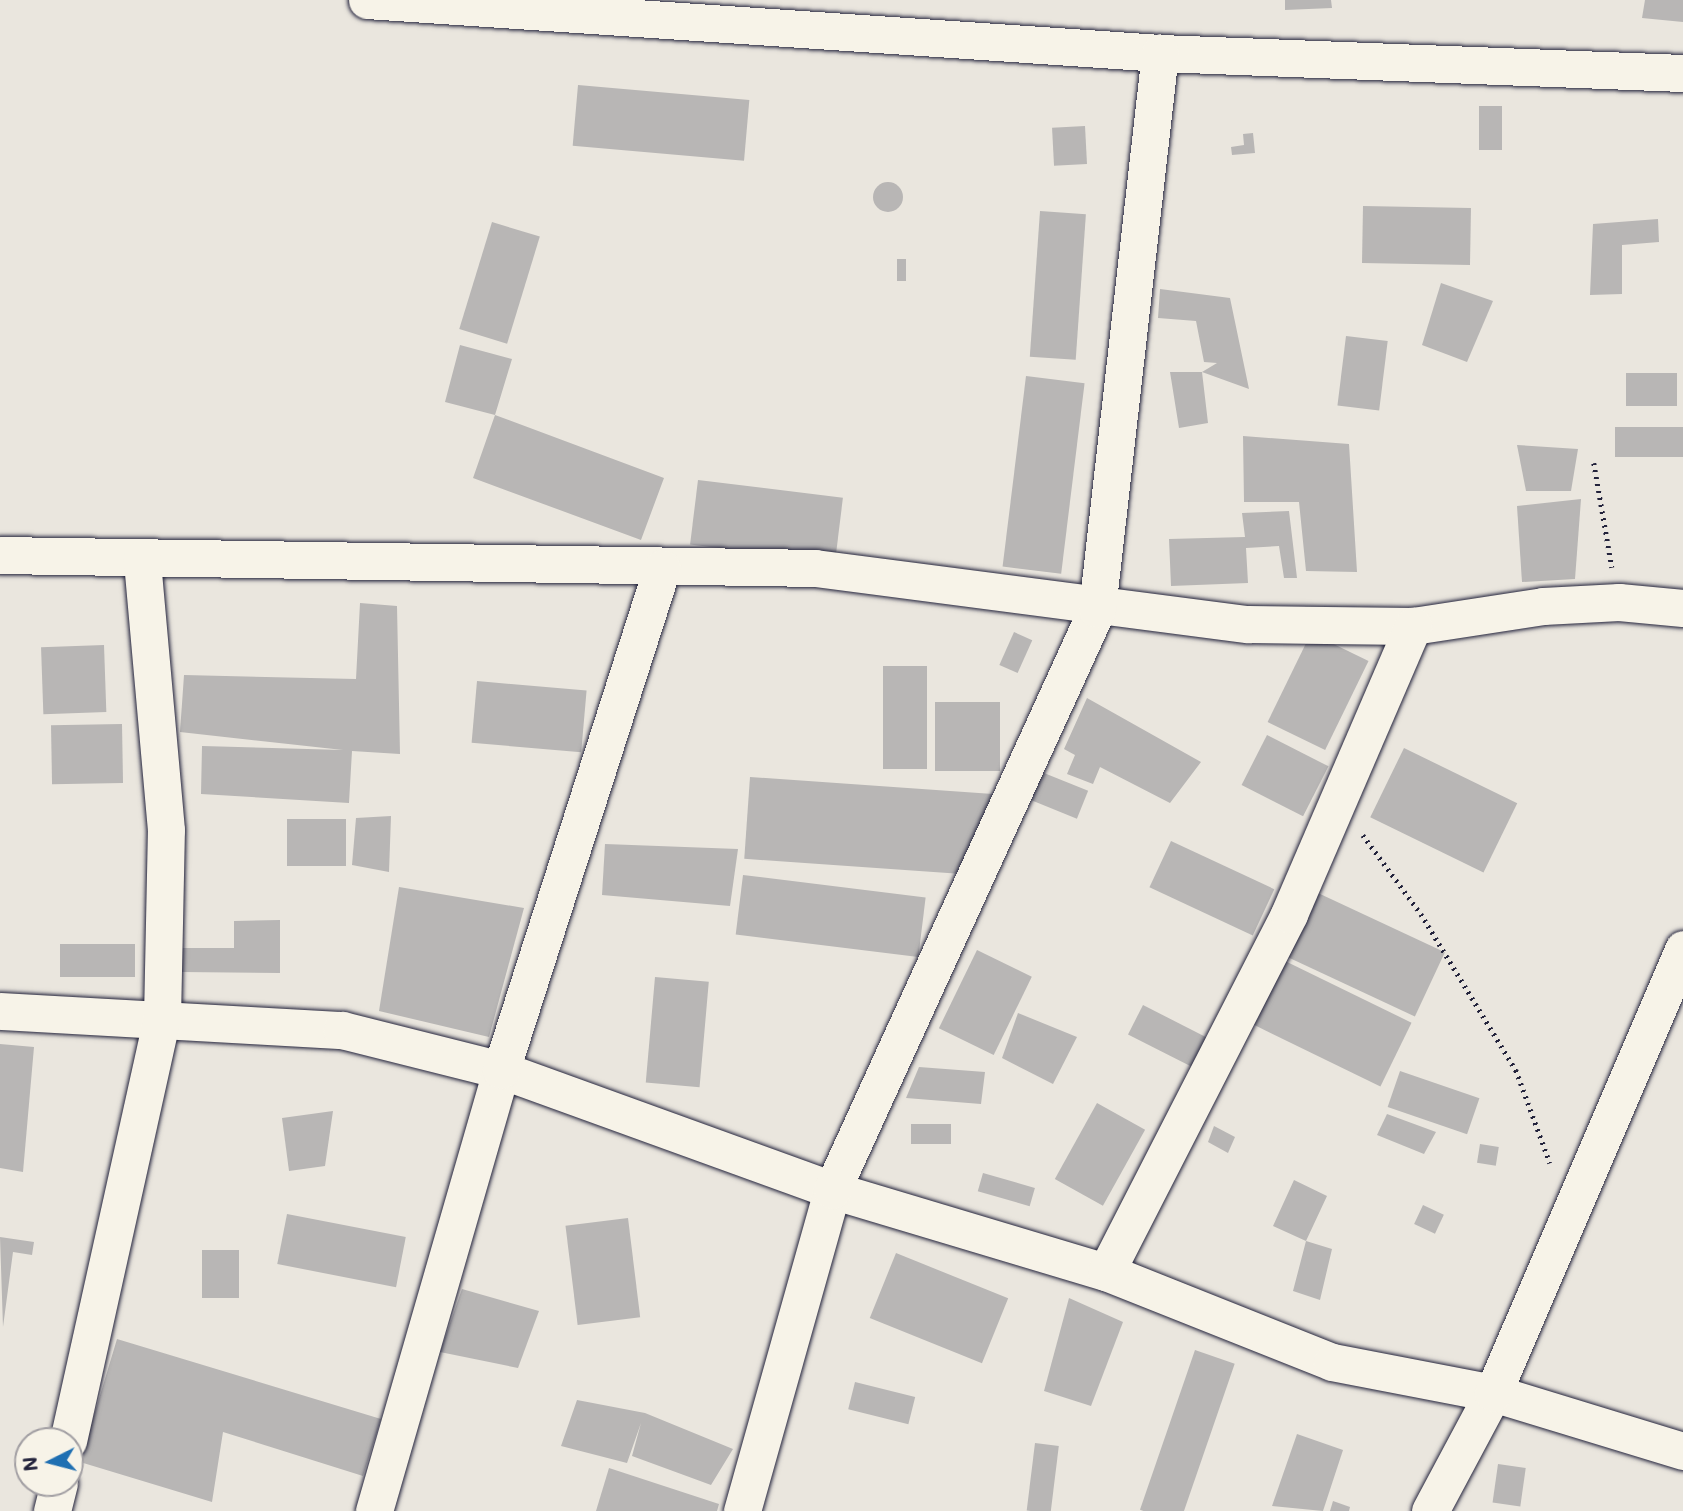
<!DOCTYPE html>
<html>
<head>
<meta charset="utf-8">
<style>
	body { margin:0 }
	#map { position:relative; width:1683px; height:1511px; overflow:hidden; background:#eae6de; font-family:Mali,sans-serif }
	div>[style] { position:absolute }
	[style*='--x'] { left:calc(var(--x)*1px); top:calc(var(--y)*1px); width:calc(var(--w)*1px); rotate:calc(var(--a)*1deg) }
	.building>* { inset:0; background:#b8b6b5; transform-origin:0 0 }
	.round { border-radius:50% }
	.path>* { height:4.5px; margin-top:-2.25px; transform-origin:0; background:repeating-linear-gradient(90deg,#22223b 0 2px,transparent 0 7px) }
	.roads { filter:drop-shadow(0 0 2px #22223b) drop-shadow(0 0 2px #22223b) }
	.minor>* { height:37px; margin:-18.5px; padding:0 18.5px; transform-origin:18.5px; border-radius:18.5px; background:#f7f3e8 }
	span { translate:-50% -50%; white-space:nowrap; text-align:center; line-height:1.15; -webkit-text-stroke:5px #f7f3e8; paint-order:stroke }
	.north { position:absolute; left:14px; top:1427px; width:70px; height:70px; box-sizing:border-box; background:#f7f3e8; border:2px solid #a29fa3; border-radius:50%; rotate:264deg; font-size:19px; font-weight:700; line-height:28px; text-align:center; color:#22223b }
	.north::after { content:''; display:block; margin:auto; width:24px; height:32px; background:#1f6fb2; clip-path:polygon(50% 0,100% 100%,50% 72%,0 100%) }
</style>
</head>
<body>
<div id="map">
	<div class="building">
		<div style="clip-path:polygon(1285px 0,1331px 0,1332px 8px,1285px 10px)"></div>
		<div style="clip-path:polygon(1645px 0,1683px 0,1683px 22px,1642px 18px)"></div>
		<div style="left:578px;top:85px;width:172px;height:61px;rotate:5deg"></div>
		<div style="left:1479px;top:106px;width:23px;height:44px"></div>
		<div style="left:1085px;top:126px;width:38px;height:33px;rotate:87deg"></div>
		<div style="clip-path:polygon(1253px 133px,1255px 153px,1232px 155px,1231px 147px,1244px 145px,1243px 134px)"></div>
		<div class="round" style="left:873px;top:182px;width:30px;height:30px"></div>
		<div style="left:1363px;top:206px;width:108px;height:57px;rotate:1deg"></div>
		<div style="left:1040px;top:211px;width:46px;height:146px;rotate:4deg"></div>
		<div style="clip-path:polygon(1658px 219px,1659px 242px,1622px 245px,1622px 294px,1590px 295px,1593px 224px)"></div>
		<div style="left:492px;top:222px;width:50px;height:112px;rotate:17deg"></div>
		<div style="left:897px;top:259px;width:9px;height:22px"></div>
		<div style="clip-path:polygon(1441px 283px,1493px 301px,1467px 362px,1422px 345px)"></div>
		<div style="clip-path:polygon(1160px 289px,1230px 298px,1249px 389px,1202px 372px,1208px 423px,1179px 428px,1170px 372px,1202px 372px,1217px 363px,1204px 362px,1196px 321px,1158px 318px)"></div>
		<div style="left:1346px;top:336px;width:42px;height:70px;rotate:7deg"></div>
		<div style="clip-path:polygon(460px 345px,512px 359px,495px 415px,664px 478px,641px 540px,473px 478px,495px 415px,445px 402px)"></div>
		<div style="left:1677px;top:373px;width:33px;height:51px;rotate:90deg"></div>
		<div style="left:1026px;top:376px;width:59px;height:192px;rotate:7deg"></div>
		<div style="left:1683px;top:427px;width:30px;height:68px;rotate:90deg"></div>
		<div style="clip-path:polygon(1243px 436px,1349px 444px,1357px 572px,1306px 571px,1299px 502px,1244px 502px)"></div>
		<div style="clip-path:polygon(1517px 445px,1578px 449px,1571px 491px,1526px 491px)"></div>
		<div style="left:698px;top:480px;width:146px;height:65px;rotate:7deg"></div>
		<div style="clip-path:polygon(1581px 499px,1575px 579px,1522px 582px,1517px 506px)"></div>
		<div style="clip-path:polygon(1289px 511px,1297px 578px,1284px 578px,1279px 546px,1246px 548px,1248px 583px,1171px 586px,1169px 539px,1245px 537px,1242px 513px)"></div>
		<div style="clip-path:polygon(360px 603px,397px 606px,400px 754px,352px 751px,349px 803px,201px 794px,202px 746px,343px 750px,180px 732px,184px 675px,356px 679px)"></div>
		<div style="left:1014px;top:632px;width:20px;height:36px;rotate:24deg"></div>
		<div style="left:1311px;top:633px;width:64px;height:99px;rotate:26deg"></div>
		<div style="left:104px;top:645px;width:67px;height:63px;rotate:88deg"></div>
		<div style="left:883px;top:666px;width:44px;height:103px"></div>
		<div style="left:477px;top:681px;width:110px;height:62px;rotate:5deg"></div>
		<div style="clip-path:polygon(1087px 698px,1201px 762px,1170px 803px,1100px 767px,1093px 784px,1067px 774px,1075px 755px,1064px 749px)"></div>
		<div style="left:935px;top:702px;width:65px;height:69px"></div>
		<div style="left:122px;top:724px;width:59px;height:71px;rotate:89deg"></div>
		<div style="left:1267px;top:735px;width:69px;height:56px;rotate:27deg"></div>
		<div style="left:1404px;top:748px;width:126px;height:77px;rotate:26deg"></div>
		<div style="left:1039px;top:771px;width:53px;height:30px;rotate:22deg"></div>
		<div style="left:750px;top:777px;width:247px;height:82px;rotate:4deg"></div>
		<div style="clip-path:polygon(391px 816px,389px 872px,352px 865px,356px 818px)"></div>
		<div style="left:287px;top:819px;width:59px;height:47px"></div>
		<div style="left:1171px;top:841px;width:114px;height:51px;rotate:25deg"></div>
		<div style="clip-path:polygon(605px 844px,738px 849px,730px 906px,602px 895px)"></div>
		<div style="left:743px;top:875px;width:184px;height:60px;rotate:7deg"></div>
		<div style="clip-path:polygon(399px 887px,524px 908px,489px 1037px,379px 1011px)"></div>
		<div style="left:1318px;top:893px;width:140px;height:71px;rotate:25deg"></div>
		<div style="clip-path:polygon(280px 920px,280px 973px,181px 972px,181px 948px,234px 948px,234px 921px)"></div>
		<div style="left:135px;top:944px;width:33px;height:75px;rotate:90deg"></div>
		<div style="left:977px;top:950px;width:61px;height:87px;rotate:26deg"></div>
		<div style="left:1283px;top:960px;width:143px;height:71px;rotate:26deg"></div>
		<div style="left:655px;top:977px;width:54px;height:106px;rotate:5deg"></div>
		<div style="left:1143px;top:1005px;width:77px;height:33px;rotate:27deg"></div>
		<div style="clip-path:polygon(1018px 1013px,1077px 1037px,1053px 1084px,1002px 1058px)"></div>
		<div style="clip-path:polygon(0 1044px,34px 1047px,23px 1172px,0 1168px)"></div>
		<div style="clip-path:polygon(919px 1067px,985px 1072px,981px 1104px,906px 1098px)"></div>
		<div style="left:1400px;top:1071px;width:84px;height:38px;rotate:19deg"></div>
		<div style="left:1097px;top:1103px;width:55px;height:87px;rotate:29deg"></div>
		<div style="clip-path:polygon(333px 1111px,325px 1166px,289px 1171px,282px 1118px)"></div>
		<div style="clip-path:polygon(1387px 1114px,1436px 1132px,1424px 1154px,1377px 1135px)"></div>
		<div style="left:911px;top:1124px;width:40px;height:20px"></div>
		<div style="clip-path:polygon(1214px 1126px,1235px 1137px,1228px 1153px,1208px 1142px)"></div>
		<div style="left:1480px;top:1144px;width:19px;height:19px;rotate:9deg"></div>
		<div style="left:983px;top:1173px;width:54px;height:19px;rotate:16deg"></div>
		<div style="clip-path:polygon(1294px 1180px,1327px 1196px,1306px 1241px,1332px 1249px,1320px 1300px,1293px 1291px,1306px 1241px,1273px 1226px)"></div>
		<div style="left:1423px;top:1205px;width:23px;height:21px;rotate:25deg"></div>
		<div style="left:287px;top:1214px;width:121px;height:51px;rotate:11deg"></div>
		<div style="left:628px;top:1218px;width:100px;height:63px;rotate:83deg"></div>
		<div style="clip-path:polygon(0 1237px,34px 1242px,32px 1255px,13px 1252px,3px 1327px)"></div>
		<div style="left:239px;top:1250px;width:48px;height:37px;rotate:90deg"></div>
		<div style="left:896px;top:1253px;width:121px;height:70px;rotate:22deg"></div>
		<div style="clip-path:polygon(462px 1289px,539px 1311px,518px 1368px,440px 1352px)"></div>
		<div style="clip-path:polygon(1069px 1298px,1123px 1322px,1091px 1406px,1044px 1391px)"></div>
		<div style="clip-path:polygon(117px 1339px,381px 1419px,363px 1476px,223px 1432px,212px 1502px,80px 1462px)"></div>
		<div style="left:1195px;top:1350px;width:42px;height:169px;rotate:19deg"></div>
		<div style="left:855px;top:1382px;width:62px;height:28px;rotate:14deg"></div>
		<div style="clip-path:polygon(577px 1400px,645px 1413px,733px 1449px,711px 1485px,632px 1456px,641px 1423px,627px 1463px,561px 1446px)"></div>
		<div style="clip-path:polygon(1297px 1434px,1343px 1450px,1323px 1511px,1272px 1506px)"></div>
		<div style="left:1035px;top:1443px;width:24px;height:68px;rotate:7deg"></div>
		<div style="left:1498px;top:1464px;width:28px;height:39px;rotate:8deg"></div>
		<div style="clip-path:polygon(609px 1468px,719px 1504px,717px 1511px,596px 1511px)"></div>
		<div style="clip-path:polygon(1333px 1501px,1350px 1507px,1349px 1511px,1330px 1511px)"></div>
	</div>
	<div class="path">
		<div style="--x:1594;--y:463;--w:106;--a:80.2"></div>
		<div style="--x:1363;--y:835;--w:98;--a:53.7"></div>
		<div style="--x:1421;--y:914;--w:183;--a:58.7"></div>
		<div style="--x:1516;--y:1070;--w:99;--a:69.9"></div>
	</div>
	<div class="roads">
		<div class="minor">
			<div style="--x:367;--y:0;--w:795;--a:3.82"></div>
			<div style="--x:1160;--y:53;--w:523;--a:2.19"></div>
			<div style="--x:0;--y:555;--w:815;--a:0.91"></div>
			<div style="--x:815;--y:568;--w:437;--a:7.4"></div>
			<div style="--x:1248;--y:624;--w:165;--a:0.7"></div>
			<div style="--x:1413;--y:626;--w:132;--a:-8.7"></div>
			<div style="--x:1543;--y:606;--w:76;--a:-3"></div>
			<div style="--x:1619;--y:602;--w:64;--a:5.4"></div>
			<div style="--x:0;--y:1011;--w:343;--a:3.2"></div>
			<div style="--x:342;--y:1030;--w:164;--a:14.1"></div>
			<div style="--x:501;--y:1070;--w:352;--a:19.9"></div>
			<div style="--x:832;--y:1190;--w:286;--a:16.7"></div>
			<div style="--x:1106;--y:1272;--w:243;--a:21.7"></div>
			<div style="--x:1332;--y:1362;--w:164;--a:10.9"></div>
			<div style="--x:1493;--y:1393;--w:199;--a:17"></div>
			<div style="--x:1106;--y:1272;--w:402;--a:-62.9"></div>
			<div style="--x:1289;--y:914;--w:314;--a:-66.7"></div>
			<div style="--x:68;--y:1441;--w:433;--a:-77.5"></div>
			<div style="--x:162;--y:1018;--w:188;--a:-88.8"></div>
			<div style="--x:166;--y:830;--w:272;--a:-95.1"></div>
			<div style="--x:52;--y:1511;--w:29;--a:-76"></div>
			<div style="--x:374;--y:1511;--w:459;--a:-73.9"></div>
			<div style="--x:501;--y:1070;--w:527;--a:-72.22"></div>
			<div style="--x:742;--y:1511;--w:333;--a:-74.3"></div>
			<div style="--x:832;--y:1190;--w:639;--a:-65.48"></div>
			<div style="--x:1097;--y:609;--w:560;--a:-83.54"></div>
			<div style="--x:1430;--y:1511;--w:134;--a:-61.9"></div>
			<div style="--x:1493;--y:1393;--w:483;--a:-66.8"></div>
		</div>
	</div>
	<div class="north">N</div>
</div>
</body>
</html>
